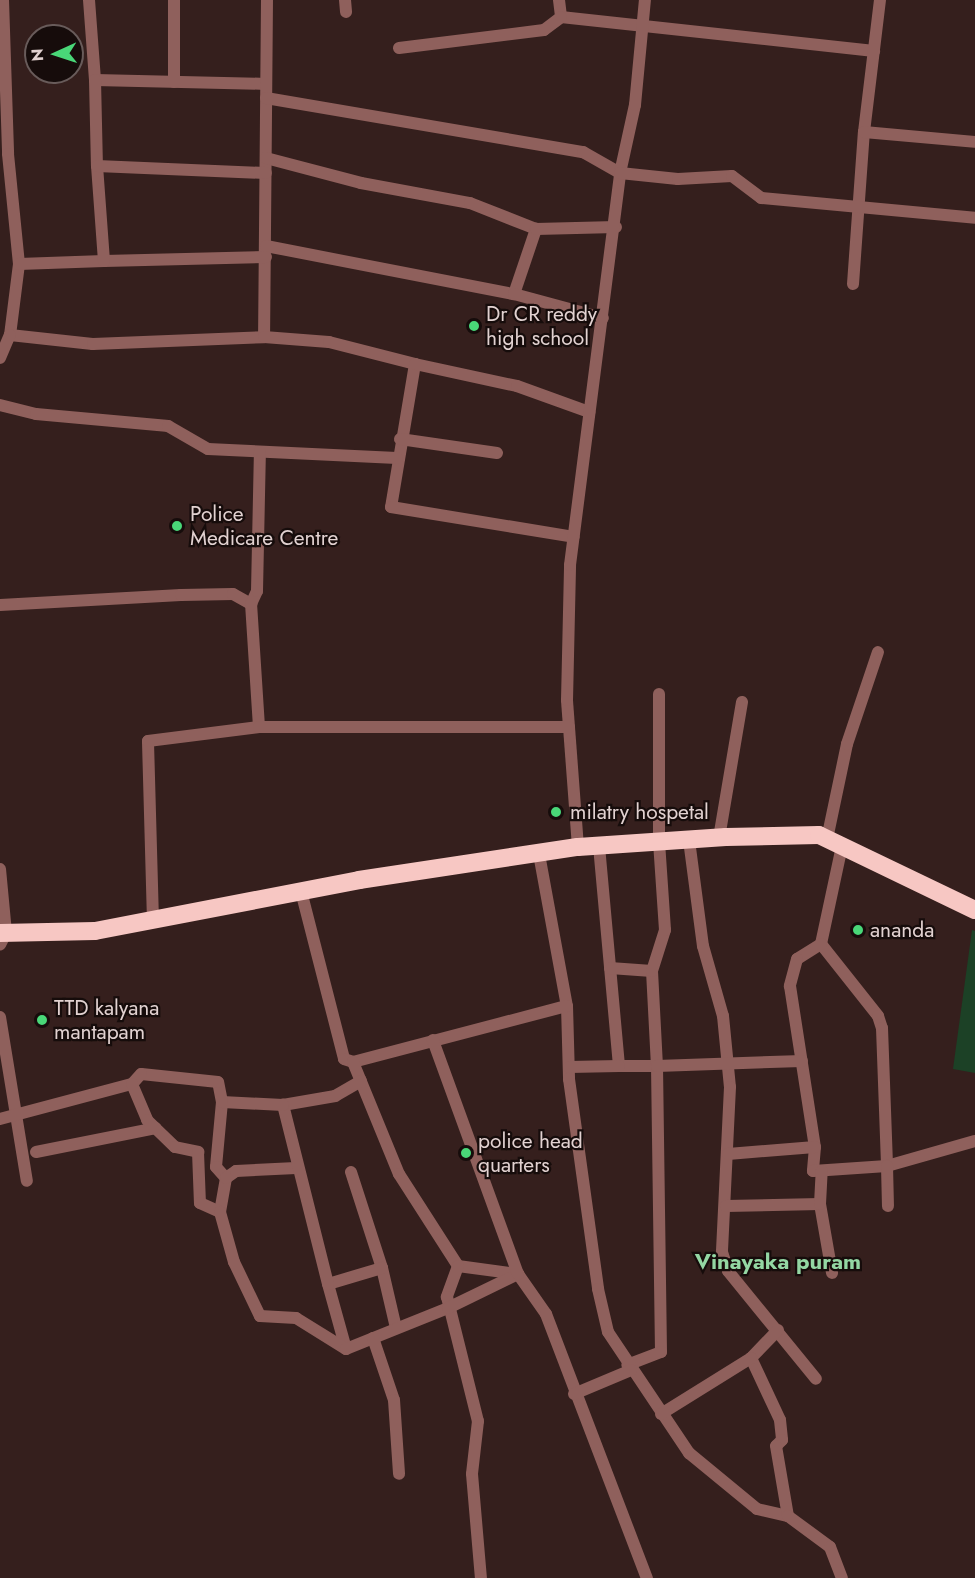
<!DOCTYPE html>
<html>
<head>
<meta charset="utf-8">
<style>
	body { margin:0 }
	#map { position:relative; width:975px; height:1578px; overflow:hidden; background:#351f1d; font-family:Jost,sans-serif }
	div>[style] { position:absolute }
	[style*='--x'] { left:calc(var(--x)*1px); top:calc(var(--y)*1px); width:calc(var(--w)*1px); rotate:calc(var(--a)*1deg) }
	.green>* { inset:0; background:#1c4126 }
	.street>* { height:12px; margin:-6px; padding:0 6px; transform-origin:6px; border-radius:6px; background:#8f605c }
	.highway>* { height:18px; margin:-9px; padding:0 9px; transform-origin:9px; border-radius:9px; background:#f7c7c3 }
	.dots>* { width:16px; height:16px; translate:-50% -50%; box-sizing:border-box; border:3px solid #160c0b; border-radius:50% }
	span { translate:-50% -50%; white-space:nowrap; text-align:center; line-height:1.15; -webkit-text-stroke:4.5px #160c0b; paint-order:stroke }
	.poi-label { font-size:21px; color:#e2d2d1 }
	.left { translate:0 -50%; text-align:left }
	.neighbourhood-label { font-size:22px; color:#94d7a3; font-weight:700 }
	.north { position:absolute; left:24px; top:24px; width:60px; height:60px; box-sizing:border-box; background:#160c0b; border:2px solid #685b5a; border-radius:50%; rotate:267deg; font-size:16px; font-weight:700; line-height:24px; text-align:center; color:#e2d2d1 }
	.north::after { content:''; display:block; margin:auto; width:21px; height:27px; background:#49d778; clip-path:polygon(50% 0,100% 100%,50% 72%,0 100%) }
</style>
</head>
<body>
<div id="map">
	<div class="green">
		<div style="clip-path:polygon(972px 930px,975px 931px,975px 1073px,953px 1069px)"></div>
	</div>
	<div class="street">
		<div style="--x:3;--y:0;--w:154;--a:88.1"></div>
		<div style="--x:8;--y:154;--w:111;--a:84.3"></div>
		<div style="--x:19;--y:264;--w:72;--a:97.2"></div>
		<div style="--x:10;--y:335;--w:83;--a:6.2"></div>
		<div style="--x:93;--y:344;--w:171;--a:-2.3"></div>
		<div style="--x:89;--y:0;--w:80;--a:85.7"></div>
		<div style="--x:95;--y:80;--w:171;--a:1.3"></div>
		<div style="--x:174;--y:0;--w:82;--a:90"></div>
		<div style="--x:267;--y:0;--w:337;--a:90.5"></div>
		<div style="--x:264;--y:337;--w:65;--a:4.4"></div>
		<div style="--x:329;--y:342;--w:89;--a:14.3"></div>
		<div style="--x:415;--y:364;--w:145;--a:99.5"></div>
		<div style="--x:391;--y:507;--w:185;--a:9.3"></div>
		<div style="--x:345;--y:0;--w:12;--a:85"></div>
		<div style="--x:559;--y:0;--w:17;--a:83"></div>
		<div style="--x:561;--y:17;--w:315;--a:6.2"></div>
		<div style="--x:399;--y:48;--w:146;--a:-7.1"></div>
		<div style="--x:544;--y:30;--w:21;--a:-37"></div>
		<div style="--x:95;--y:80;--w:86;--a:88.7"></div>
		<div style="--x:266;--y:98;--w:322;--a:9.7"></div>
		<div style="--x:583;--y:152;--w:43;--a:29.6"></div>
		<div style="--x:620;--y:173;--w:70;--a:-77.6"></div>
		<div style="--x:635;--y:105;--w:105;--a:-84.6"></div>
		<div style="--x:864;--y:132;--w:133;--a:-83.1"></div>
		<div style="--x:266;--y:158;--w:98;--a:14.7"></div>
		<div style="--x:361;--y:183;--w:111;--a:10.4"></div>
		<div style="--x:470;--y:203;--w:71;--a:21.5"></div>
		<div style="--x:266;--y:246;--w:253;--a:11"></div>
		<div style="--x:514;--y:294;--w:69;--a:-71.3"></div>
		<div style="--x:536;--y:229;--w:80;--a:-1.4"></div>
		<div style="--x:104;--y:261;--w:162;--a:-1.4"></div>
		<div style="--x:19;--y:264;--w:85;--a:-2"></div>
		<div style="--x:104;--y:261;--w:95;--a:-94.2"></div>
		<div style="--x:97;--y:166;--w:169;--a:2.4"></div>
		<div style="--x:853;--y:284;--w:152;--a:-85.9"></div>
		<div style="--x:864;--y:132;--w:111;--a:5.1"></div>
		<div style="--x:514;--y:294;--w:92;--a:15.1"></div>
		<div style="--x:0;--y:358;--w:25;--a:-67"></div>
		<div style="--x:415;--y:364;--w:104;--a:12.2"></div>
		<div style="--x:517;--y:386;--w:77;--a:19.9"></div>
		<div style="--x:0;--y:405;--w:37;--a:14"></div>
		<div style="--x:36;--y:414;--w:133;--a:5.2"></div>
		<div style="--x:168;--y:426;--w:46;--a:29.9"></div>
		<div style="--x:208;--y:449;--w:189;--a:2.7"></div>
		<div style="--x:400;--y:439;--w:98;--a:8.2"></div>
		<div style="--x:0;--y:605;--w:181;--a:-3.2"></div>
		<div style="--x:181;--y:595;--w:52;--a:-1.1"></div>
		<div style="--x:233;--y:594;--w:21;--a:29"></div>
		<div style="--x:259;--y:727;--w:123;--a:-93.7"></div>
		<div style="--x:251;--y:604;--w:14;--a:-65"></div>
		<div style="--x:257;--y:591;--w:139;--a:-88.8"></div>
		<div style="--x:719;--y:838;--w:138;--a:-80.4"></div>
		<div style="--x:827;--y:839;--w:97;--a:-78.1"></div>
		<div style="--x:847;--y:744;--w:97;--a:-71.4"></div>
		<div style="--x:689;--y:840;--w:107;--a:82.5"></div>
		<div style="--x:703;--y:946;--w:73;--a:74.1"></div>
		<div style="--x:723;--y:1016;--w:71;--a:84.4"></div>
		<div style="--x:730;--y:1087;--w:165;--a:92.8"></div>
		<div style="--x:722;--y:1252;--w:20;--a:72"></div>
		<div style="--x:728;--y:1271;--w:139;--a:50.8"></div>
		<div style="--x:599;--y:846;--w:221;--a:84.8"></div>
		<div style="--x:619;--y:1066;--w:38;--a:0"></div>
		<div style="--x:657;--y:1066;--w:286;--a:89.2"></div>
		<div style="--x:661;--y:1352;--w:36;--a:159"></div>
		<div style="--x:842;--y:846;--w:100;--a:102.1"></div>
		<div style="--x:821;--y:944;--w:92;--a:51.6"></div>
		<div style="--x:878;--y:1016;--w:13;--a:72"></div>
		<div style="--x:882;--y:1028;--w:138;--a:87.9"></div>
		<div style="--x:887;--y:1166;--w:91;--a:-15.9"></div>
		<div style="--x:578;--y:847;--w:147;--a:-94.3"></div>
		<div style="--x:567;--y:700;--w:135;--a:-88.7"></div>
		<div style="--x:570;--y:565;--w:395;--a:-82.7"></div>
		<div style="--x:620;--y:173;--w:58;--a:5.9"></div>
		<div style="--x:678;--y:179;--w:54;--a:-3.2"></div>
		<div style="--x:732;--y:176;--w:36;--a:37"></div>
		<div style="--x:761;--y:198;--w:215;--a:5.3"></div>
		<div style="--x:539;--y:854;--w:155;--a:79.6"></div>
		<div style="--x:567;--y:1006;--w:73;--a:88.4"></div>
		<div style="--x:569;--y:1079;--w:212;--a:82.1"></div>
		<div style="--x:598;--y:1289;--w:44;--a:76.9"></div>
		<div style="--x:608;--y:1332;--w:146;--a:56.2"></div>
		<div style="--x:689;--y:1453;--w:88;--a:39.5"></div>
		<div style="--x:757;--y:1509;--w:32;--a:13"></div>
		<div style="--x:0;--y:869;--w:64;--a:84.6"></div>
		<div style="--x:6;--y:933;--w:13;--a:117"></div>
		<div style="--x:302;--y:895;--w:169;--a:75.6"></div>
		<div style="--x:344;--y:1059;--w:9;--a:18"></div>
		<div style="--x:353;--y:1062;--w:221;--a:-14.7"></div>
		<div style="--x:153;--y:921;--w:180;--a:-91.6"></div>
		<div style="--x:148;--y:741;--w:112;--a:-7.2"></div>
		<div style="--x:259;--y:727;--w:310;--a:0"></div>
		<div style="--x:821;--y:944;--w:28;--a:148"></div>
		<div style="--x:797;--y:959;--w:28;--a:105"></div>
		<div style="--x:790;--y:986;--w:163;--a:81.2"></div>
		<div style="--x:815;--y:1147;--w:24;--a:95"></div>
		<div style="--x:813;--y:1171;--w:74;--a:-3.9"></div>
		<div style="--x:887;--y:1166;--w:40;--a:88.6"></div>
		<div style="--x:610;--y:968;--w:42;--a:4.1"></div>
		<div style="--x:652;--y:971;--w:95;--a:87"></div>
		<div style="--x:657;--y:1066;--w:145;--a:-2"></div>
		<div style="--x:652;--y:971;--w:43;--a:-72.4"></div>
		<div style="--x:665;--y:930;--w:88;--a:-93.9"></div>
		<div style="--x:659;--y:842;--w:148;--a:-90"></div>
		<div style="--x:0;--y:1017;--w:166;--a:80.7"></div>
		<div style="--x:353;--y:1062;--w:121;--a:67.7"></div>
		<div style="--x:399;--y:1174;--w:109;--a:57.3"></div>
		<div style="--x:458;--y:1266;--w:61;--a:7.6"></div>
		<div style="--x:518;--y:1274;--w:49;--a:55"></div>
		<div style="--x:546;--y:1314;--w:283;--a:69.1"></div>
		<div style="--x:569;--y:1067;--w:50;--a:-1.1"></div>
		<div style="--x:222;--y:1102;--w:65;--a:95.3"></div>
		<div style="--x:216;--y:1167;--w:15;--a:48"></div>
		<div style="--x:283;--y:1105;--w:53;--a:-9.8"></div>
		<div style="--x:335;--y:1096;--w:30;--a:-30"></div>
		<div style="--x:0;--y:1119;--w:137;--a:-14.9"></div>
		<div style="--x:36;--y:1152;--w:122;--a:-11.3"></div>
		<div style="--x:728;--y:1154;--w:87;--a:-4.6"></div>
		<div style="--x:351;--y:1172;--w:101;--a:72.1"></div>
		<div style="--x:820;--y:1204;--w:70;--a:80.1"></div>
		<div style="--x:726;--y:1206;--w:94;--a:-1.2"></div>
		<div style="--x:820;--y:1204;--w:33;--a:-87"></div>
		<div style="--x:220;--y:1212;--w:35;--a:-80"></div>
		<div style="--x:226;--y:1178;--w:12;--a:-35"></div>
		<div style="--x:236;--y:1171;--w:60;--a:-2.9"></div>
		<div style="--x:458;--y:1266;--w:33;--a:110"></div>
		<div style="--x:447;--y:1297;--w:128;--a:76"></div>
		<div style="--x:478;--y:1421;--w:53;--a:96.5"></div>
		<div style="--x:472;--y:1474;--w:104;--a:85.1"></div>
		<div style="--x:328;--y:1284;--w:67;--a:74.5"></div>
		<div style="--x:396;--y:1328;--w:62;--a:-103.1"></div>
		<div style="--x:382;--y:1268;--w:56;--a:163.5"></div>
		<div style="--x:328;--y:1284;--w:185;--a:-104.1"></div>
		<div style="--x:283;--y:1105;--w:61;--a:-177.2"></div>
		<div style="--x:222;--y:1102;--w:20;--a:-101"></div>
		<div style="--x:218;--y:1082;--w:77;--a:-174.1"></div>
		<div style="--x:141;--y:1074;--w:13;--a:132"></div>
		<div style="--x:132;--y:1084;--w:39;--a:67"></div>
		<div style="--x:147;--y:1120;--w:39;--a:44"></div>
		<div style="--x:175;--y:1147;--w:24;--a:12"></div>
		<div style="--x:198;--y:1152;--w:51;--a:87.8"></div>
		<div style="--x:200;--y:1203;--w:22;--a:24"></div>
		<div style="--x:220;--y:1212;--w:52;--a:74.4"></div>
		<div style="--x:234;--y:1262;--w:60;--a:64.3"></div>
		<div style="--x:260;--y:1316;--w:36;--a:3"></div>
		<div style="--x:296;--y:1318;--w:59;--a:31.8"></div>
		<div style="--x:346;--y:1349;--w:110;--a:-21.9"></div>
		<div style="--x:448;--y:1308;--w:78;--a:-25.9"></div>
		<div style="--x:518;--y:1274;--w:249;--a:-110"></div>
		<div style="--x:778;--y:1330;--w:39;--a:134"></div>
		<div style="--x:751;--y:1358;--w:68;--a:64.9"></div>
		<div style="--x:780;--y:1420;--w:20;--a:84"></div>
		<div style="--x:782;--y:1440;--w:8;--a:135"></div>
		<div style="--x:776;--y:1446;--w:71;--a:80.3"></div>
		<div style="--x:788;--y:1516;--w:52;--a:36.4"></div>
		<div style="--x:830;--y:1547;--w:33;--a:69"></div>
		<div style="--x:373;--y:1338;--w:65;--a:71.3"></div>
		<div style="--x:394;--y:1400;--w:74;--a:86.1"></div>
		<div style="--x:574;--y:1394;--w:62;--a:-22.8"></div>
		<div style="--x:661;--y:1414;--w:106;--a:-31.9"></div>
	</div>
	<div class="highway">
		<div style="--x:0;--y:933;--w:95;--a:-1.2"></div>
		<div style="--x:95;--y:931;--w:269;--a:-10.9"></div>
		<div style="--x:359;--y:880;--w:221;--a:-8.6"></div>
		<div style="--x:578;--y:847;--w:148;--a:-3.9"></div>
		<div style="--x:726;--y:837;--w:93;--a:-1.2"></div>
		<div style="--x:819;--y:835;--w:173;--a:25.7"></div>
	</div>
	<div class="dots">
		<div style="left:474px;top:326px;background:#49d778"></div>
		<div style="left:177px;top:526px;background:#49d778"></div>
		<div style="left:556px;top:812px;background:#49d778"></div>
		<div style="left:858px;top:930px;background:#49d778"></div>
		<div style="left:42px;top:1020px;background:#49d778"></div>
		<div style="left:466px;top:1153px;background:#49d778"></div>
	</div>
	<div class="poi-label">
		<span class="left" style="left:486px;top:326px">Dr CR reddy<br>high school</span>
		<span class="left" style="left:190px;top:526px">Police<br>Medicare Centre</span>
		<span class="left" style="left:570px;top:812px">milatry hospetal</span>
		<span class="left" style="left:870px;top:930px">ananda</span>
		<span class="left" style="left:54px;top:1020px">TTD kalyana<br>mantapam</span>
		<span class="left" style="left:478px;top:1153px">police head<br>quarters</span>
	</div>
	<div class="neighbourhood-label">
		<span style="left:778px;top:1262px">Vinayaka puram</span>
	</div>
	<div class="north">N</div>
</div>
</body>
</html>
